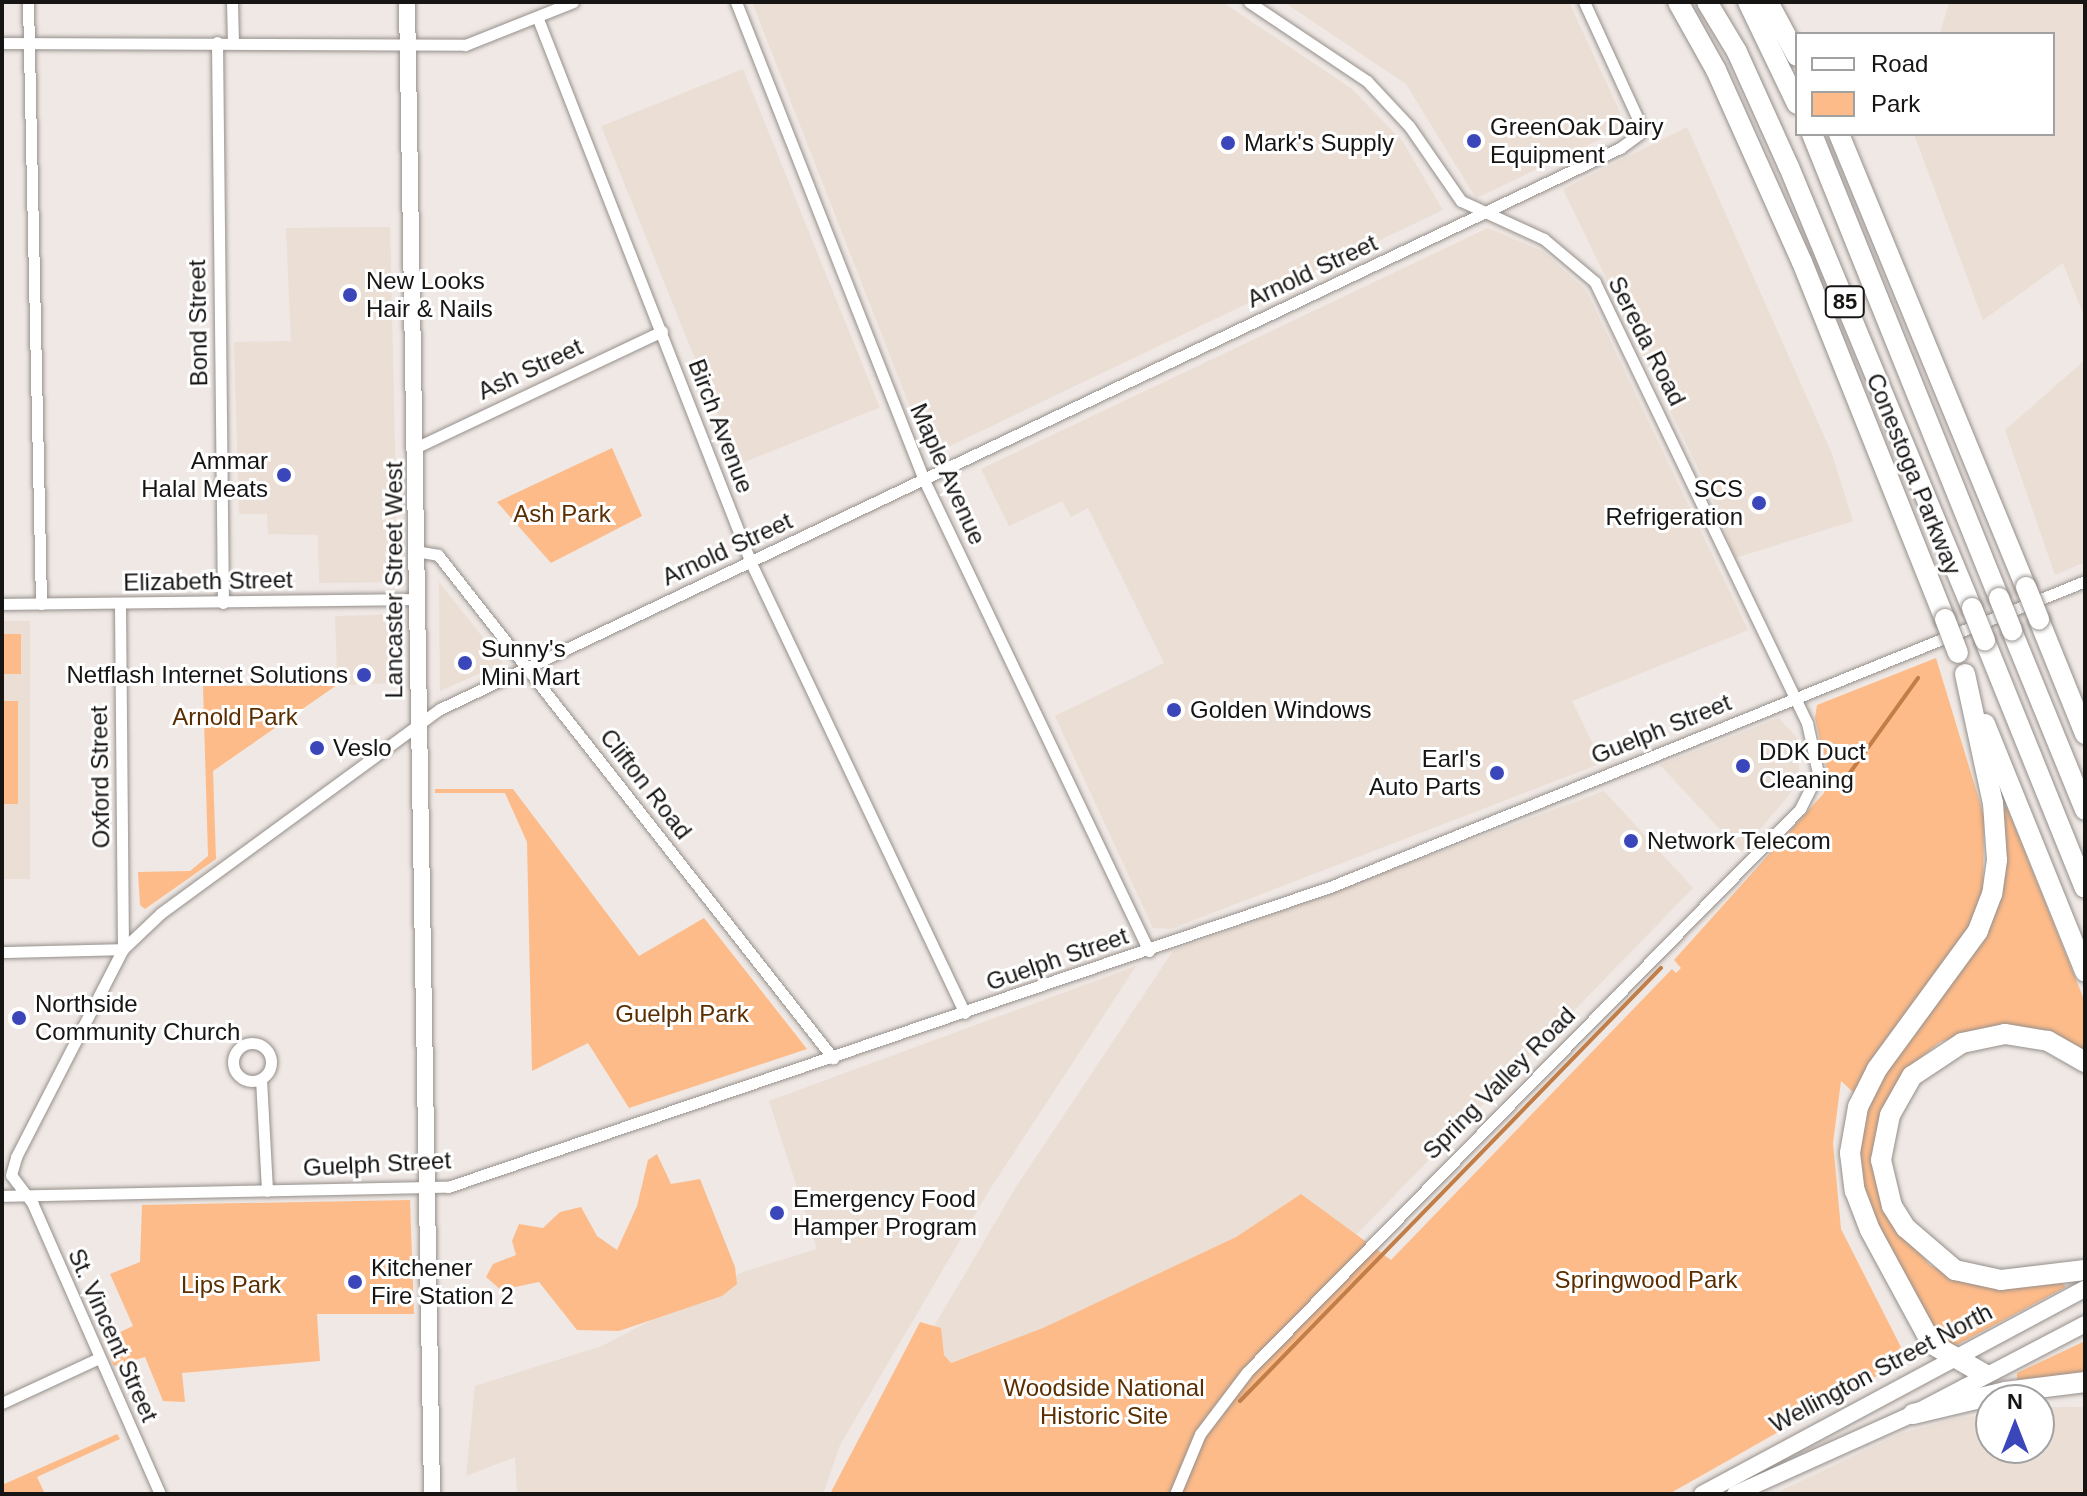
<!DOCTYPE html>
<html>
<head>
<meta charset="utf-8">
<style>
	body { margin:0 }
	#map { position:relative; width:2087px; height:1496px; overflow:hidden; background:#efe8e4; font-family:Helvetica,sans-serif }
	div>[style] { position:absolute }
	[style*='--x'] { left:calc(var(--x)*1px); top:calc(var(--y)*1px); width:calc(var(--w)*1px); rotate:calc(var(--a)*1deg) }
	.built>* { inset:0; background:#ebded4; transform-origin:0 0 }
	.green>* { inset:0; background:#fdbb89; transform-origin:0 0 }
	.stream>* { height:4px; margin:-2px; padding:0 2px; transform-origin:2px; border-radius:2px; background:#c27e48 }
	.roads { filter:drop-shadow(0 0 2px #958f8b) drop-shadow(0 0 2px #958f8b) }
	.street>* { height:11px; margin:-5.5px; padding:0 5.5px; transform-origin:5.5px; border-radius:5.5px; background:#fff }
	.street>.ring { margin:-5.5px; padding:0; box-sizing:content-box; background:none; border:11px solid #fff; border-radius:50% }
	.secondary>* { height:16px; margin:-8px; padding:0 8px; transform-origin:8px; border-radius:8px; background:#fff }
	.highway>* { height:20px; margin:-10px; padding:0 10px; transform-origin:10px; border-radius:10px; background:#fff }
	.bridges { filter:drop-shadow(0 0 2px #958f8b) drop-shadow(0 0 2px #958f8b) }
	.highway-bridge>* { height:20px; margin:-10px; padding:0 10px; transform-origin:10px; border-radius:10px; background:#fff }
	.dots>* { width:22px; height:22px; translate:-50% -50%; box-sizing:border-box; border:4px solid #fff; border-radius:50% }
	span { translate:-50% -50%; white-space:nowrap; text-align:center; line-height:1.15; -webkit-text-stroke:6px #fff; paint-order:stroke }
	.shield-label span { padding:2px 6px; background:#fff; border:2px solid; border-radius:6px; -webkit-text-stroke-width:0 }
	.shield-label { font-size:22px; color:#171514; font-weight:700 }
	.poi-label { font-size:24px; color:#171514 }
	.left { translate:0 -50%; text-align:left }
	.right { translate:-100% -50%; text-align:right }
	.street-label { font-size:24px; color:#171514 }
	.park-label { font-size:24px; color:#5a2e01 }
	.frame { position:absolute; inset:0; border:4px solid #171514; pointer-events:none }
	.legend { position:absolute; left:1795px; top:32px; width:260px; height:104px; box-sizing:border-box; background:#fff; border:2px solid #a2a1a1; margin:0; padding:10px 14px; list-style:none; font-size:24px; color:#171514 }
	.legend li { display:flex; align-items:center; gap:16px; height:40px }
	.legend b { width:40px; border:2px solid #a2a1a1 }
	.north { position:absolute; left:1975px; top:1384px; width:80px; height:80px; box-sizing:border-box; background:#fff; border:2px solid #a2a1a1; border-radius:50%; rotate:0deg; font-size:22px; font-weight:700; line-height:32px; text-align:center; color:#171514 }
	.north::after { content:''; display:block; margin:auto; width:28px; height:36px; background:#3a46b9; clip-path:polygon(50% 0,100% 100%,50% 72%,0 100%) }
</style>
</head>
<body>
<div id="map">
	<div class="built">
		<div style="clip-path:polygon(752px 2px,1222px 2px,1352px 89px,1403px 142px,1443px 210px,929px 456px)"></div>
		<div style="clip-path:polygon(1284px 2px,1569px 2px,1620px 112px,1620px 130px,1476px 198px,1406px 84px)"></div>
		<div style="clip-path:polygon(1949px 2px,2085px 2px,2085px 318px,2063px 263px,1983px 320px,1914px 134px,2053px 134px,2053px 34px,1940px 34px)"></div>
		<div style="left:743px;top:69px;width:365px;height:153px;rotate:68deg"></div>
		<div style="clip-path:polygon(1687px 127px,1832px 454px,1853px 521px,1735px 558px,1713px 499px,1563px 189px)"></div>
		<div style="clip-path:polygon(390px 227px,398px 582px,319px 583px,318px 535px,268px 534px,267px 514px,239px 514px,234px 342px,291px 341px,286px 228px)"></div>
		<div style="clip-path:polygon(1488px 228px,1542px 251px,1586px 290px,1748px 630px,1572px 701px,1602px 763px,1171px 929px,1153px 928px,1055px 716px,1164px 663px,1088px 508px,1071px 517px,1062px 501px,1009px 526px,981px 469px)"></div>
		<div style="clip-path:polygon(2085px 360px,2085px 562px,2055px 575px,2005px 430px)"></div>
		<div style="clip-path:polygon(439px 582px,503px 663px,440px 691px)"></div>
		<div style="left:397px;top:614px;width:69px;height:62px;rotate:88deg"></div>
		<div style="left:2px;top:621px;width:28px;height:258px"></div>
		<div style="clip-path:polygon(1779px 718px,1797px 738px,1800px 782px,1741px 852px,1660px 765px)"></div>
		<div style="clip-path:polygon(1604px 791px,1693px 888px,1356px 1235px,1301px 1194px,1236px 1237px,1043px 1328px,902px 1381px,1016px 1187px,1173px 951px)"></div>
		<div style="clip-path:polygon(1136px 966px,990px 1189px,840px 1445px,823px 1494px,517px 1494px,515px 1457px,466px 1476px,475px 1386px,602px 1346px,743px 1272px,817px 1249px,769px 1101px)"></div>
		<div style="clip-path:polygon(2039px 1407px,2085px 1407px,2085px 1494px,1774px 1494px,1902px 1433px,1959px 1418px,1991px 1414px,1991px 1448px,2039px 1448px)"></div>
	</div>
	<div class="green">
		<div style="clip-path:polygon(612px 448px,642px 516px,551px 563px,497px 502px)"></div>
		<div style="left:2px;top:634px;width:19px;height:40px"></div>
		<div style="clip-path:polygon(1936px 658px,1984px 816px,1983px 894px,1972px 922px,1854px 1093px,1841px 1081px,1833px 1143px,1841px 1229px,1907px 1359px,1669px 1494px,830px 1494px,920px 1322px,941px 1328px,944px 1355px,951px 1363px,1043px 1328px,1236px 1237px,1301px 1194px,1391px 1260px,1672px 969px,1676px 973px,1681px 968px,1674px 960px,1824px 793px,1828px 774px,1815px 718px,1817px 705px)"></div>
		<div style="clip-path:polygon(337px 685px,213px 771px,216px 859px,145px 909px,140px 905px,138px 872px,190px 871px,208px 856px,203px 686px)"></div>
		<div style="left:2px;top:701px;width:16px;height:103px"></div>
		<div style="clip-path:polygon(435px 789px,513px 789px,639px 956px,704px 918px,807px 1049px,629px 1108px,588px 1043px,532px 1071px,527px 842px,505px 793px,435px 793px)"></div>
		<div style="clip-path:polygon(2007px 807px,2085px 1002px,2085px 1053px,2042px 1031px,1998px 1025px,1940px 1042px,1909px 1067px,1882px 1111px,1890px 1220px,1930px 1265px,1953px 1277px,2008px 1289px,2059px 1280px,2066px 1287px,1953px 1347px,1931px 1327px,1865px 1204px,1857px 1152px,1868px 1100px,1988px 921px,1999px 809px)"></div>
		<div style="clip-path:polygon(657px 1154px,671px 1184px,700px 1179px,735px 1267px,737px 1284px,722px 1296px,619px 1331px,577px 1330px,539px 1282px,501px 1290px,486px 1277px,493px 1264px,516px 1255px,512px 1241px,519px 1224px,543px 1228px,560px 1212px,581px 1207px,597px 1236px,617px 1250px,637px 1206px,648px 1160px)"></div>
		<div style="clip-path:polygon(410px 1200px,414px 1314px,317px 1314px,320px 1361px,182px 1373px,185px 1402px,163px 1401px,145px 1357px,114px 1366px,103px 1340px,133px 1326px,110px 1274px,140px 1262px,142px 1205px)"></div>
		<div style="clip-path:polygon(2085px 1341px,2085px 1374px,2017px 1383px,2017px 1373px)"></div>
		<div style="clip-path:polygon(117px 1434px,120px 1439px,37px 1477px,45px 1494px,2px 1494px,2px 1485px)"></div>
	</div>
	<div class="stream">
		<div style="--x:1844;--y:781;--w:127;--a:-54.3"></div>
		<div style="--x:1240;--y:1401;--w:604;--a:-45.81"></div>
	</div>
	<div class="roads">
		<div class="street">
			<div style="--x:28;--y:2;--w:602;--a:88.76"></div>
			<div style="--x:232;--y:2;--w:40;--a:88.6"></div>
			<div style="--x:736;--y:2;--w:514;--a:68.53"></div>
			<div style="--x:924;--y:480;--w:522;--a:64.47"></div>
			<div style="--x:538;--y:19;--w:584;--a:68.62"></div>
			<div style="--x:751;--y:563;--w:498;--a:64.6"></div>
			<div style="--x:217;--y:42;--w:561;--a:89.39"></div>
			<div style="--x:2;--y:43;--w:463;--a:0.2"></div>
			<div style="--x:465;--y:45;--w:116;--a:-21.7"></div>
			<div style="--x:417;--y:447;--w:271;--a:-25.3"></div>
			<div style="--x:416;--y:551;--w:22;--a:10"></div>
			<div style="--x:438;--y:555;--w:640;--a:51.86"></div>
			<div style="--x:2;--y:604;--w:413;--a:-0.7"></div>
			<div style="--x:2;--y:952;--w:121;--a:-1.4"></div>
			<div style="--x:123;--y:949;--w:345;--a:-90.5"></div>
			<div class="ring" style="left:233px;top:1043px;width:27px;height:27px"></div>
			<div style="--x:261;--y:1079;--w:112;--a:86.9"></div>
			<div style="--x:2;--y:1196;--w:446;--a:-1.2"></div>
			<div style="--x:448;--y:1187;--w:932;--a:-18.79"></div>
			<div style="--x:1330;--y:887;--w:815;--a:-22.06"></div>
			<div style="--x:2;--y:1403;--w:107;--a:-24.9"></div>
			<div style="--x:160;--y:1494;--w:317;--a:-113.7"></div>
			<div style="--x:33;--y:1204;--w:36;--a:-127"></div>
			<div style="--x:11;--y:1175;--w:19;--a:-74"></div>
			<div style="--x:16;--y:1157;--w:234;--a:-62.8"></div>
			<div style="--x:123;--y:949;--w:52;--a:-43.5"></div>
			<div style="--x:161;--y:913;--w:346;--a:-36.2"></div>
			<div style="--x:440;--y:709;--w:1307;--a:-25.43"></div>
			<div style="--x:1620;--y:148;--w:24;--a:-36"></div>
			<div style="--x:1639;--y:134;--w:17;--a:-97"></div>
			<div style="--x:1637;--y:117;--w:127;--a:-114.7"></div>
			<div style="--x:1175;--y:1494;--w:65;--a:-67.4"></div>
			<div style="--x:1200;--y:1434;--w:78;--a:-52.8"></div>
			<div style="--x:1247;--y:1372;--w:789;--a:-45.51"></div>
			<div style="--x:1800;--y:809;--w:40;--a:-63.4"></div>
			<div style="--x:1818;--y:773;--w:51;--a:-102.4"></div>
			<div style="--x:1807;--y:723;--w:489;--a:-115.7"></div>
			<div style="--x:1595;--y:282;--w:67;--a:-139.9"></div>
			<div style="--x:1544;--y:239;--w:91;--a:-155.4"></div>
			<div style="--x:1461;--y:201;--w:91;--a:-124.7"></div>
			<div style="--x:1409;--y:126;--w:62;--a:-133"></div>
			<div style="--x:1367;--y:81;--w:142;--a:-146.2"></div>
		</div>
		<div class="secondary">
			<div style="--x:407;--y:2;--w:1492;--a:89.04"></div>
			<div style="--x:1702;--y:1494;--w:434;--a:-28.2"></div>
			<div style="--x:1735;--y:1494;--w:195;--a:-24.2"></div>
			<div style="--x:1913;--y:1414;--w:194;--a:-27.6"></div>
		</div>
		<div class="highway">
			<div style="--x:1678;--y:2;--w:78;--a:60.8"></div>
			<div style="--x:1716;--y:70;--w:210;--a:65.9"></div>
			<div style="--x:1802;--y:262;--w:385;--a:68.2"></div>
			<div style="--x:1707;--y:2;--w:58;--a:59"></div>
			<div style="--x:1737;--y:52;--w:126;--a:65.7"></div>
			<div style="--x:1789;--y:167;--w:477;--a:67.5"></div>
			<div style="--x:1748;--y:2;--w:113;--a:64.3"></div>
			<div style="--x:1768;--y:2;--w:61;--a:61.8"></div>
			<div style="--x:1812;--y:134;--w:500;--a:68.05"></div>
			<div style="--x:1839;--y:134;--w:490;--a:67.6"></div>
			<div style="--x:2039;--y:620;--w:123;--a:68"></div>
			<div style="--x:2012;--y:631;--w:193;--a:67.8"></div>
			<div style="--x:1985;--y:641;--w:266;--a:68"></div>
			<div style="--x:1965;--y:674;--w:132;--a:77.8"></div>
			<div style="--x:1993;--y:803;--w:57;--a:86"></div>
			<div style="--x:1997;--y:860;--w:34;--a:98"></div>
			<div style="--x:1992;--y:894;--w:40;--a:111"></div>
			<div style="--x:1978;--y:931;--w:171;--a:126.2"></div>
			<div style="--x:1877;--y:1069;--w:42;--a:116.6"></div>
			<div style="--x:1858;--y:1107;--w:47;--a:99.9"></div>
			<div style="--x:1850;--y:1153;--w:38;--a:83"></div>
			<div style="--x:1855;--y:1191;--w:42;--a:69"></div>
			<div style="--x:1870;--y:1230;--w:130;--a:61.5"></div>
			<div style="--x:1932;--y:1344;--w:60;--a:30"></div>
			<div style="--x:1985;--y:724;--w:267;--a:68"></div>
			<div style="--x:2085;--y:1062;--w:43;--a:-150.4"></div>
			<div style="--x:2048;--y:1041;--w:44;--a:-170.8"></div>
			<div style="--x:2005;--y:1034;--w:44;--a:168.2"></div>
			<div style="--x:1962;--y:1043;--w:60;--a:146.6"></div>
			<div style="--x:1912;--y:1076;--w:45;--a:119.4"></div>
			<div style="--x:1890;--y:1115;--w:46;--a:101.3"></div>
			<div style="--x:1881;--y:1160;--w:47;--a:76.6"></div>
			<div style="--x:1892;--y:1206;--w:26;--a:58"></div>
			<div style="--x:1906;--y:1228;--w:65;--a:40.6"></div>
			<div style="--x:1955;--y:1270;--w:47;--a:12.3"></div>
			<div style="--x:2001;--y:1280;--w:85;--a:-6.8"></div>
			<div style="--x:1913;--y:1414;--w:95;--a:-13.4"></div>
			<div style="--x:2005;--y:1392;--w:81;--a:-7.1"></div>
		</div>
	</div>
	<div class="bridges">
		<div class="highway-bridge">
			<div style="--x:2026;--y:587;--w:35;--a:68"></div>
			<div style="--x:1999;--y:598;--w:35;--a:68"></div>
			<div style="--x:1972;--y:608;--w:35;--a:68"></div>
			<div style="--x:1945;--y:619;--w:36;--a:69"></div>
		</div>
	</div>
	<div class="dots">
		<div style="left:1474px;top:141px;background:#3a46b9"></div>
		<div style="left:1228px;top:143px;background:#3a46b9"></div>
		<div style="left:350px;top:295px;background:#3a46b9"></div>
		<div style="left:284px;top:475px;background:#3a46b9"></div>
		<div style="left:1759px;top:503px;background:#3a46b9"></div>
		<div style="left:465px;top:663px;background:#3a46b9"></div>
		<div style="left:364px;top:675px;background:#3a46b9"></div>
		<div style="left:1174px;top:710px;background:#3a46b9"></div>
		<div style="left:317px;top:748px;background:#3a46b9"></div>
		<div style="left:1743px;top:766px;background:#3a46b9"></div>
		<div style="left:1497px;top:773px;background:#3a46b9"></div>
		<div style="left:1631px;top:841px;background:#3a46b9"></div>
		<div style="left:19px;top:1018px;background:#3a46b9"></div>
		<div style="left:777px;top:1213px;background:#3a46b9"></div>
		<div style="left:355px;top:1282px;background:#3a46b9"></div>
	</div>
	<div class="shield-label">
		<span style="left:1845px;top:302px">85</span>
	</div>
	<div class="poi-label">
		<span class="left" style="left:1490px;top:141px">GreenOak Dairy<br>Equipment</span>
		<span class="left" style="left:1244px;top:143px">Mark's Supply</span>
		<span class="left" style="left:366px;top:295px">New Looks<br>Hair &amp; Nails</span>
		<span class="right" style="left:268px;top:475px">Ammar<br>Halal Meats</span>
		<span class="right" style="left:1743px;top:503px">SCS<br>Refrigeration</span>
		<span class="left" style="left:481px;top:663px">Sunny's<br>Mini Mart</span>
		<span class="right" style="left:348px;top:675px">Netflash Internet Solutions</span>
		<span class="left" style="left:1190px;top:710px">Golden Windows</span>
		<span class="left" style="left:333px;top:748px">Veslo</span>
		<span class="left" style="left:1759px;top:766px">DDK Duct<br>Cleaning</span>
		<span class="right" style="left:1481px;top:773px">Earl's<br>Auto Parts</span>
		<span class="left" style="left:1647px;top:841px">Network Telecom</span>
		<span class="left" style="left:35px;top:1018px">Northside<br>Community Church</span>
		<span class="left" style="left:793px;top:1213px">Emergency Food<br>Hamper Program</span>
		<span class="left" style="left:371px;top:1282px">Kitchener<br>Fire Station 2</span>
	</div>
	<div class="street-label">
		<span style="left:1312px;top:271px;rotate:-25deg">Arnold Street</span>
		<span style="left:198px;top:323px;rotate:-91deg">Bond Street</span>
		<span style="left:1647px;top:341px;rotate:63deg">Sereda Road</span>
		<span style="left:530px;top:369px;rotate:-25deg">Ash Street</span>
		<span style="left:721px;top:426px;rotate:69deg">Birch Avenue</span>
		<span style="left:948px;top:474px;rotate:66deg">Maple Avenue</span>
		<span style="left:1914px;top:474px;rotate:68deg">Conestoga Parkway</span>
		<span style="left:727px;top:549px;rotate:-25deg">Arnold Street</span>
		<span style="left:394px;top:580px;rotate:-90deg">Lancaster Street West</span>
		<span style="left:208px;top:581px;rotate:-1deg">Elizabeth Street</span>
		<span style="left:1661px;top:729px;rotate:-22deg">Guelph Street</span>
		<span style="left:100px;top:777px;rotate:-91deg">Oxford Street</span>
		<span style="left:646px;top:784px;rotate:52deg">Clifton Road</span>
		<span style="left:1057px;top:959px;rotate:-19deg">Guelph Street</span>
		<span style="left:1499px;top:1083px;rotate:-45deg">Spring Valley Road</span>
		<span style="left:377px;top:1164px;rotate:-3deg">Guelph Street</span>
		<span style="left:113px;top:1335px;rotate:66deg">St. Vincent Street</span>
		<span style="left:1881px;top:1368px;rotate:-28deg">Wellington Street North</span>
	</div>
	<div class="park-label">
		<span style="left:562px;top:514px">Ash Park</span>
		<span style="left:235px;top:717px">Arnold Park</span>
		<span style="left:682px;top:1014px">Guelph Park</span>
		<span style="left:1646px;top:1280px">Springwood Park</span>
		<span style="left:231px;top:1285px">Lips Park</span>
		<span style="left:1104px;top:1402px">Woodside National<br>Historic Site</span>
	</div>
	<div class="frame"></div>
	<ul class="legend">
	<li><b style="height:10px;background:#fff"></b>Road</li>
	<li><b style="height:22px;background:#fdbb89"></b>Park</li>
	</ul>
	<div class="north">N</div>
</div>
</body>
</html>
